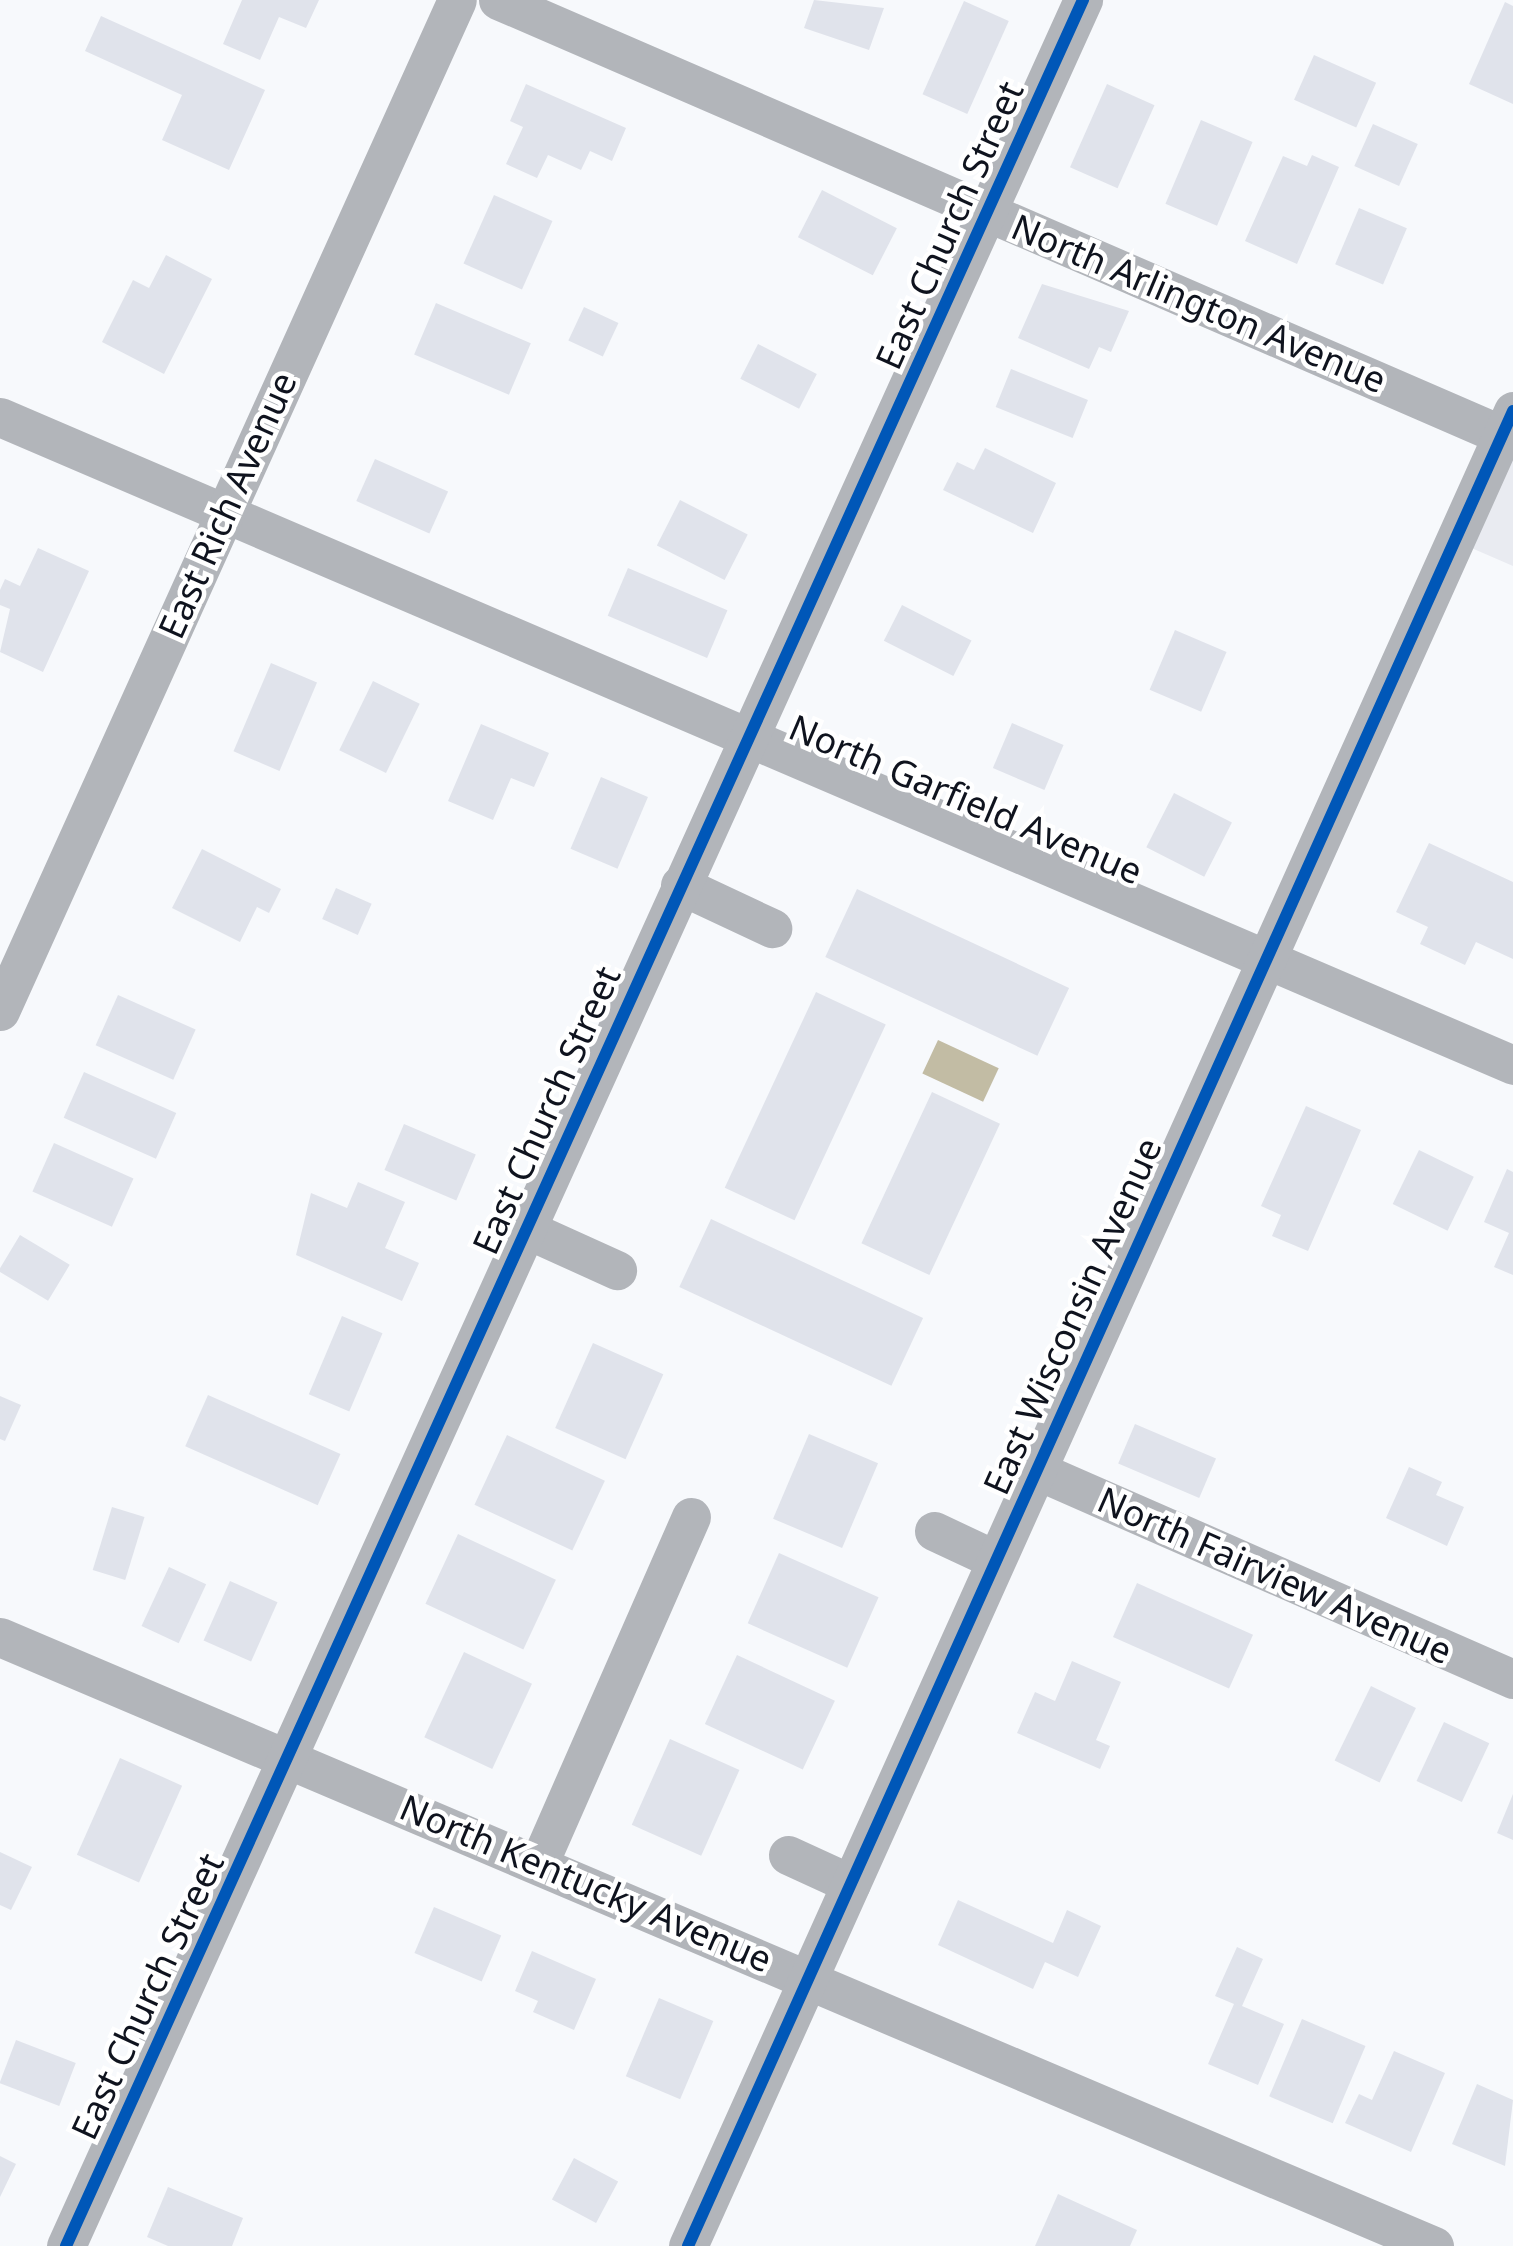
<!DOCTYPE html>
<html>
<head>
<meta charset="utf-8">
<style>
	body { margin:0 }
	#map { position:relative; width:1513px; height:2246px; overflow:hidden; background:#f7f9fc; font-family:"Noto Sans",sans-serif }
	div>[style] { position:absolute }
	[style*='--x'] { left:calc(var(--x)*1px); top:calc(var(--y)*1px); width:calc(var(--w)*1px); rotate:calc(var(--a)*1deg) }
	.built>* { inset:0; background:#e9ebf1 }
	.water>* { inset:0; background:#c2bca4; transform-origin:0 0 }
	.building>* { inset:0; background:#e0e3eb; transform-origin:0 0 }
	.minor>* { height:39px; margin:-19.5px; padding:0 19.5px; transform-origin:19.5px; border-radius:19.5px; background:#b2b5ba }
	.cycleway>* { height:12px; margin:-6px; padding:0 6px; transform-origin:6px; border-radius:6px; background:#0057b8 }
	span { translate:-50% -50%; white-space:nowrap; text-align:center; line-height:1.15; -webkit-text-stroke:9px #fff; paint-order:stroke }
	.street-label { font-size:36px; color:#0f131e }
</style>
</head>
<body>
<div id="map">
	<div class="built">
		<div style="clip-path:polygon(1513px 407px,1513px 566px,1453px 540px)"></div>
	</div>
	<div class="water">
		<div style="left:938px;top:1040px;width:67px;height:37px;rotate:25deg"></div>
	</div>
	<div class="building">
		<div style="clip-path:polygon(242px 0,319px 0,306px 28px,279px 17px,260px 60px,223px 44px)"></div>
		<div style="clip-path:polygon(814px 0,884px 8px,869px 50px,804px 28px)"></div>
		<div style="left:964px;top:1px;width:49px;height:102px;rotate:24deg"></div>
		<div style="clip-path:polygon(1505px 2px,1513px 6px,1513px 104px,1469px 84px)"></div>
		<div style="clip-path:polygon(101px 16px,265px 90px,229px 170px,162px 140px,182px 95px,85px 51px)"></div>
		<div style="left:1314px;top:55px;width:68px;height:49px;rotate:24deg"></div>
		<div style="clip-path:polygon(526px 84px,626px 128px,612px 161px,590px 151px,581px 170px,548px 155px,537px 178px,506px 164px,523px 127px,510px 121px)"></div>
		<div style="left:1107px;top:84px;width:52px;height:91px;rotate:24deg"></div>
		<div style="left:1201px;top:120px;width:56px;height:91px;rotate:23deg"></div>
		<div style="left:1373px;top:124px;width:49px;height:46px;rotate:24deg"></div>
		<div style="clip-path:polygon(1312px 155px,1339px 167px,1297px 264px,1245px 241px,1283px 156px,1307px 166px)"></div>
		<div style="left:822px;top:190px;width:84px;height:53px;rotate:27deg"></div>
		<div style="left:494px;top:195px;width:64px;height:75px;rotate:24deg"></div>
		<div style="left:1359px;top:208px;width:52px;height:61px;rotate:23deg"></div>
		<div style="clip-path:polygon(166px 255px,212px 279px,164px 374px,102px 342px,133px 280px,149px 288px)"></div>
		<div style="clip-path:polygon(1042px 284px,1129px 311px,1111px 352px,1099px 347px,1089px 369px,1018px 338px)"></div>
		<div style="left:436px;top:303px;width:103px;height:56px;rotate:23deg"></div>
		<div style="left:584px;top:307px;width:38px;height:37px;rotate:25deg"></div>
		<div style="left:758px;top:344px;width:66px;height:39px;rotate:27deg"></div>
		<div style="left:1011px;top:369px;width:83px;height:41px;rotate:22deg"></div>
		<div style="clip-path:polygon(985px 448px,1056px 483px,1033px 533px,943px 490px,957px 462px,974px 470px)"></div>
		<div style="left:375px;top:459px;width:80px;height:46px;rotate:24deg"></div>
		<div style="left:680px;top:500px;width:76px;height:51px;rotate:27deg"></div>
		<div style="clip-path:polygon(38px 548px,89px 571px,43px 672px,0 652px,10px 609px,0 605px,0 590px,5px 579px,20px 586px)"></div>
		<div style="left:628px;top:568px;width:108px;height:52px;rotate:23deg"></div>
		<div style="left:902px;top:605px;width:78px;height:40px;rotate:27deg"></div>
		<div style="left:1175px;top:630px;width:56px;height:65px;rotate:23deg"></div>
		<div style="left:271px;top:663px;width:50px;height:96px;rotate:23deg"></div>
		<div style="left:373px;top:681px;width:52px;height:77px;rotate:26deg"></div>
		<div style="left:1012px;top:723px;width:56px;height:49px;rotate:23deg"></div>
		<div style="clip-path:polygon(481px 724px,549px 753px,534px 787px,511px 778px,493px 820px,448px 801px)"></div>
		<div style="left:601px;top:777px;width:51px;height:78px;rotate:23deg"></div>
		<div style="left:1174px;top:793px;width:65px;height:61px;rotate:27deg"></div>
		<div style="clip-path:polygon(1429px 843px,1513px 882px,1513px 959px,1476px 942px,1465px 965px,1420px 944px,1428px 927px,1396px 912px)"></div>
		<div style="clip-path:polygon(202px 849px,281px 889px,269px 913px,257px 907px,240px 942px,172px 908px)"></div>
		<div style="left:336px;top:888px;width:39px;height:34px;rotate:24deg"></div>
		<div style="left:857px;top:889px;width:234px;height:75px;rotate:25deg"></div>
		<div style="left:816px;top:992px;width:77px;height:216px;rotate:25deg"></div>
		<div style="left:118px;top:995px;width:85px;height:55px;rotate:24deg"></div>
		<div style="left:84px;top:1072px;width:101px;height:50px;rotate:24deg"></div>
		<div style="left:932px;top:1092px;width:75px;height:167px;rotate:25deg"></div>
		<div style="clip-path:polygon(1306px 1106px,1361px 1130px,1308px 1251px,1272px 1236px,1281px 1215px,1261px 1206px)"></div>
		<div style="left:404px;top:1124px;width:78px;height:50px;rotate:23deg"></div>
		<div style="left:54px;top:1143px;width:87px;height:53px;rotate:24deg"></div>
		<div style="left:1419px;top:1150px;width:61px;height:60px;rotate:26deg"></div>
		<div style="clip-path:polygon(1507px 1169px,1513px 1172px,1513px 1275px,1494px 1267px,1509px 1233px,1484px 1222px)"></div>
		<div style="clip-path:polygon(358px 1182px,405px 1202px,385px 1248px,419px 1263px,402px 1301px,296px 1255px,311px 1193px,347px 1208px)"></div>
		<div style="left:711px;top:1219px;width:234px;height:75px;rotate:25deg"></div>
		<div style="left:20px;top:1235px;width:58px;height:42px;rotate:31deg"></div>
		<div style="left:342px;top:1316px;width:44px;height:85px;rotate:23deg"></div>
		<div style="left:593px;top:1343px;width:77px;height:93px;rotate:24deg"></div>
		<div style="left:208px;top:1395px;width:145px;height:56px;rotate:24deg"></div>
		<div style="clip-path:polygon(0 1396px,21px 1405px,5px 1441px,0 1439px)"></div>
		<div style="left:1135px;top:1424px;width:88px;height:43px;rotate:23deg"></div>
		<div style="left:809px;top:1434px;width:75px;height:92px;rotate:23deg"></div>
		<div style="left:507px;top:1435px;width:108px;height:77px;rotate:25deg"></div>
		<div style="clip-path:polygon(1409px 1467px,1442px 1482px,1436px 1495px,1464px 1507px,1447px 1546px,1386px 1518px)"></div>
		<div style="left:112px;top:1507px;width:34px;height:66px;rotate:17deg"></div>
		<div style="left:458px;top:1534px;width:108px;height:77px;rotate:25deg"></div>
		<div style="left:779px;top:1553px;width:109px;height:77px;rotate:24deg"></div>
		<div style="left:169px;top:1567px;width:41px;height:65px;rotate:25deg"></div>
		<div style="left:230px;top:1581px;width:52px;height:65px;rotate:24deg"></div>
		<div style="left:1137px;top:1583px;width:127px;height:59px;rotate:24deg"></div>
		<div style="left:464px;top:1652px;width:75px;height:94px;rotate:25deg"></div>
		<div style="left:737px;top:1655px;width:108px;height:76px;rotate:25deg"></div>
		<div style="clip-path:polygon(1072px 1661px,1121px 1682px,1096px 1740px,1110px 1746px,1100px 1769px,1017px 1733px,1035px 1692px,1055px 1701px)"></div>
		<div style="left:1371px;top:1686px;width:50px;height:83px;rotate:26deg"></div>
		<div style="left:1444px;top:1722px;width:50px;height:65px;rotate:25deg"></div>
		<div style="left:670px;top:1739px;width:76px;height:94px;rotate:24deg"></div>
		<div style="left:120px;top:1758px;width:68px;height:106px;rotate:24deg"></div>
		<div style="clip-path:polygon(1513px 1794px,1513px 1840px,1497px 1833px)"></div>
		<div style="clip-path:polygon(0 1852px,32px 1867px,11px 1910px,0 1905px)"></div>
		<div style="clip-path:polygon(958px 1900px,1053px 1943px,1067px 1910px,1101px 1926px,1078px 1977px,1045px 1962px,1033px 1989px,938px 1945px)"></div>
		<div style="left:434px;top:1907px;width:73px;height:50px;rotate:23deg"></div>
		<div style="clip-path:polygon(1237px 1947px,1263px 1959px,1242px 2006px,1284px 2024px,1258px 2085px,1208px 2064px,1234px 2004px,1215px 1996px)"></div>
		<div style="clip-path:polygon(532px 1951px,596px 1979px,574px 2030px,533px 2012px,538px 2001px,515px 1991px)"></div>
		<div style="left:659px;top:1998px;width:59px;height:85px;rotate:23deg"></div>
		<div style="left:1302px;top:2019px;width:69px;height:84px;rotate:23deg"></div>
		<div style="left:16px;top:2040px;width:64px;height:46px;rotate:21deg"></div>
		<div style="clip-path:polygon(1394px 2051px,1445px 2073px,1411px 2152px,1345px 2123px,1359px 2094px,1372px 2100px)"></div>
		<div style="clip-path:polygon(1477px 2084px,1513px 2100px,1505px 2166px,1452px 2144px)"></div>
		<div style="clip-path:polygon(0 2156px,16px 2164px,0 2197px)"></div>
		<div style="left:574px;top:2158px;width:50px;height:47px;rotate:28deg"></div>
		<div style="clip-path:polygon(168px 2187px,243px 2218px,232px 2246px,168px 2246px,147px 2237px)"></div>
		<div style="clip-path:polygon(1058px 2194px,1137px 2230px,1130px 2246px,1035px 2246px)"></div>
	</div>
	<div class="minor">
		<div style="--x:498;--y:0;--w:1094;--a:23.43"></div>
		<div style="--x:0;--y:417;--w:1646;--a:23.18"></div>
		<div style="--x:680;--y:885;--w:102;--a:25.1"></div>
		<div style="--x:0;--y:1011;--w:1109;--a:-65.68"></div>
		<div style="--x:526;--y:1229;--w:100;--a:24.3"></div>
		<div style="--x:1036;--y:1470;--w:521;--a:23.66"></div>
		<div style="--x:934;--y:1531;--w:68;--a:25.1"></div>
		<div style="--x:0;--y:1637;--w:1558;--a:23.01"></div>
		<div style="--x:788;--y:1855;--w:69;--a:24.7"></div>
		<div style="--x:539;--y:1863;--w:378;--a:-66.3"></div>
		<div style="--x:66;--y:2246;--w:2466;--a:-65.64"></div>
		<div style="--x:688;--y:2246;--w:2012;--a:-65.79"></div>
	</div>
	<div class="cycleway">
		<div style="--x:66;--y:2246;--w:2466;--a:-65.64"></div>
		<div style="--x:688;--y:2246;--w:2012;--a:-65.79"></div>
	</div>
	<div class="street-label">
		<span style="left:949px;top:225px;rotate:-66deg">East Church Street</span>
		<span style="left:1199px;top:303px;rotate:23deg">North Arlington Avenue</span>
		<span style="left:227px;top:505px;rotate:-66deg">East Rich Avenue</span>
		<span style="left:966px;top:799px;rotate:23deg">North Garfield Avenue</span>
		<span style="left:546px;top:1110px;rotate:-66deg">East Church Street</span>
		<span style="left:1072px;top:1316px;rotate:-66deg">East Wisconsin Avenue</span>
		<span style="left:1275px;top:1575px;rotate:24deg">North Fairview Avenue</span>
		<span style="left:586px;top:1883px;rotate:23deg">North Kentucky Avenue</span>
		<span style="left:147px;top:1996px;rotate:-65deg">East Church Street</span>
	</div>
</div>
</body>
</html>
